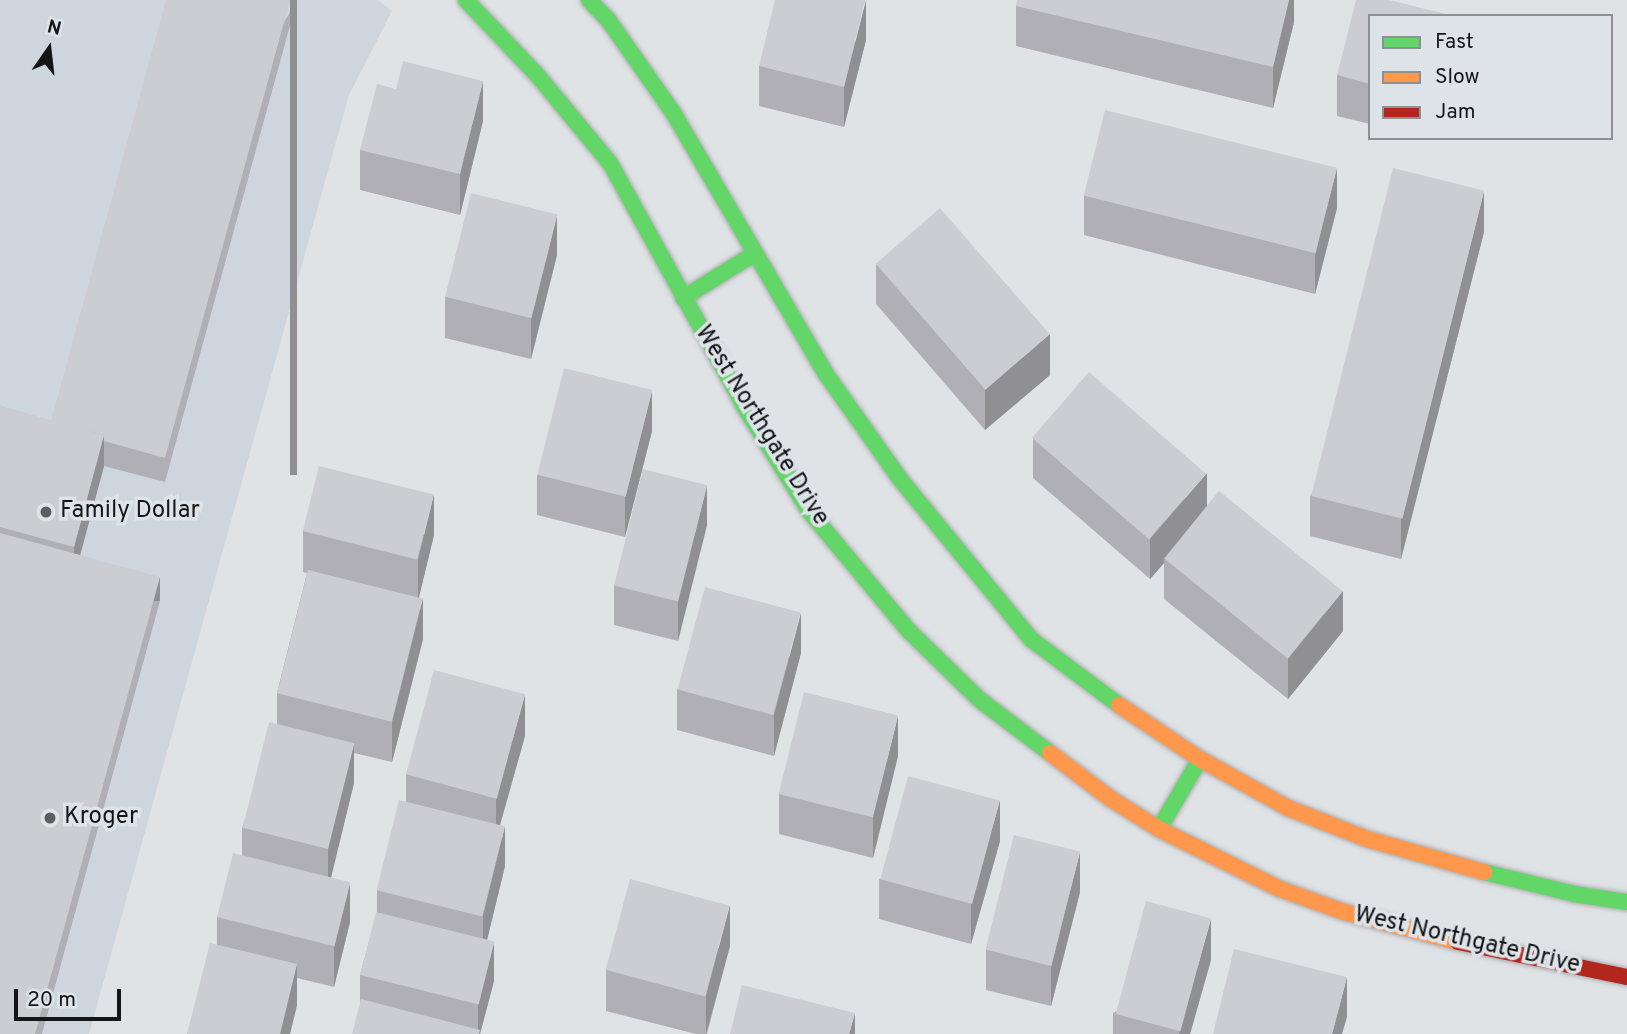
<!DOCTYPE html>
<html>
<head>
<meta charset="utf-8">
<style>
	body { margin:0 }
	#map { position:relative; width:1627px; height:1034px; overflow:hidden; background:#e0e3e6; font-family:Overpass,sans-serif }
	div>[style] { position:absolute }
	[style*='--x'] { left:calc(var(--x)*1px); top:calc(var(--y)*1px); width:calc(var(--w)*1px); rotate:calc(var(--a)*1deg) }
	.built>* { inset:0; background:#ced6dd }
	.roads { filter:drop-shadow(0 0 2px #abadaf) drop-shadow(0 0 2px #abadaf) }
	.fast>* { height:16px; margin:-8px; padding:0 8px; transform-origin:8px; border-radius:8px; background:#63d668 }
	.slow>* { height:16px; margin:-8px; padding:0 8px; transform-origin:8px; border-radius:8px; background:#ff974d }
	.jam>* { height:16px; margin:-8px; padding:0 8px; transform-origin:8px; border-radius:8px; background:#b3261e }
	.wall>* { inset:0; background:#afafb5 }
	.shaded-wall>* { inset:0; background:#8f8f94; transform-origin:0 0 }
	.building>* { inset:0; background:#ccccd3; transform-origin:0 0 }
	.dots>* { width:19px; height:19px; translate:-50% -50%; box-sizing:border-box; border:4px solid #dee3e8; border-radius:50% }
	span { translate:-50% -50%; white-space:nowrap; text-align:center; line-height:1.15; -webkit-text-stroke:7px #dee3e8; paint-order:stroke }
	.street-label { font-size:24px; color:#141517 }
	.poi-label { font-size:24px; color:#141517 }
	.left { translate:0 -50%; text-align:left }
	.legend { position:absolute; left:1368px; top:14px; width:245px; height:126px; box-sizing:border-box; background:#dee3e8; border:2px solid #8d9194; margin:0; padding:9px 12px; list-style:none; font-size:21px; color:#141517 }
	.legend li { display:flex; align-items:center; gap:14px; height:35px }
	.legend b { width:35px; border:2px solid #8d9194 }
	.north { position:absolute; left:14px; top:14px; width:70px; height:70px; -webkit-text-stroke:5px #dee3e8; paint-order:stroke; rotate:14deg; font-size:19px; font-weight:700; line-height:28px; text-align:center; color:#141517 }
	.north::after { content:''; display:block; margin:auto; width:24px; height:32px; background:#141517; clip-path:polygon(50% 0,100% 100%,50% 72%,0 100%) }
	.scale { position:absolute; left:14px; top:989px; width:107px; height:32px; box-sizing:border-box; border:4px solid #141517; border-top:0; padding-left:9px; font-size:21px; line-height:24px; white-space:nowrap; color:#141517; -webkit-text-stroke:5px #dee3e8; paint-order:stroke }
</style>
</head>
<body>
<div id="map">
	<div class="built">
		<div style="clip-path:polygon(0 0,378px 0,392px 11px,349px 95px,89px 1034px,0 1034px)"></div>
	</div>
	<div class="roads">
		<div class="fast">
			<div style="--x:466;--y:0;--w:105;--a:46.5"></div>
			<div style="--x:538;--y:76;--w:113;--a:50.4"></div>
			<div style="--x:610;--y:163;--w:277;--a:61.1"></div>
			<div style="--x:744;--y:406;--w:123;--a:58.2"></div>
			<div style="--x:809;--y:511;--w:156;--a:50.2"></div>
			<div style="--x:909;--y:631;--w:99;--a:44.2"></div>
			<div style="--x:980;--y:700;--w:88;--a:37.1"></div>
			<div style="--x:589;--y:0;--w:29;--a:46"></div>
			<div style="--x:609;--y:21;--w:113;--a:55"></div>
			<div style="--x:674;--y:114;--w:301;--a:59.7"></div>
			<div style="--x:826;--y:374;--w:128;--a:54.8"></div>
			<div style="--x:900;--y:479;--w:208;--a:50.7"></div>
			<div style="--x:1032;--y:640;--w:109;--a:36.8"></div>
			<div style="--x:683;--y:298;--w:84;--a:-31.8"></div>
			<div style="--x:1159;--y:829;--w:81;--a:-59.6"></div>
			<div style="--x:1484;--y:872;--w:93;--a:13.7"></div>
			<div style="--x:1574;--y:894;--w:54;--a:8.6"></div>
		</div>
		<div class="slow">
			<div style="--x:1119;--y:705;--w:97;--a:33.7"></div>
			<div style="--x:1200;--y:759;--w:101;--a:29.1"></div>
			<div style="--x:1288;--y:808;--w:85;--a:21.4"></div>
			<div style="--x:1367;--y:839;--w:122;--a:15.8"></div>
			<div style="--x:1050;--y:753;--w:76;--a:37"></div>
			<div style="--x:1111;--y:799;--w:57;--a:32"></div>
			<div style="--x:1159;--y:829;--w:135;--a:26.4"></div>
			<div style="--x:1280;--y:889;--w:68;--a:19.8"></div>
			<div style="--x:1344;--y:912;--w:118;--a:14.7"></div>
		</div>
		<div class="jam">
			<div style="--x:1458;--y:942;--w:173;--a:11.7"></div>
		</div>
	</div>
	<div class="wall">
		<div style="clip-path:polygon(297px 0,165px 482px,104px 466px,80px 555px,160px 601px,42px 1034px,0 1034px,0 406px,51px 421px)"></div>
		<div style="clip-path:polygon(1294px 0,1294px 22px,1273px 108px,1016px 46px,1016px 6px)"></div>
		<div style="clip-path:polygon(1370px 16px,1370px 124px,1337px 116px,1337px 75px)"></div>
		<div style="clip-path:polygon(866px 40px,844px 127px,759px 106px,759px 66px)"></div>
		<div style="clip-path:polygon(483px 121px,460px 215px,360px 190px,360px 150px)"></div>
		<div style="clip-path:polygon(1084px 195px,1337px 208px,1315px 294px,1084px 235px)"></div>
		<div style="clip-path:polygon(1484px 232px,1401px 559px,1310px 536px,1310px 496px)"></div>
		<div style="clip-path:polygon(557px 255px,531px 359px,445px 338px,445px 297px)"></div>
		<div style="clip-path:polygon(876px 264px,1050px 375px,985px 430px,876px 304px)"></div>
		<div style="clip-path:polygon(652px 431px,625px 537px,537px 515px,537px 475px)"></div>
		<div style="clip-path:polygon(1033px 438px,1207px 507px,1343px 631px,1288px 699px,1164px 599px,1164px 563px,1150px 579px,1033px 478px)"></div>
		<div style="clip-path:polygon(707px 525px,678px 641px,614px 625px,614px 585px)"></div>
		<div style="clip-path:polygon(303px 531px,434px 535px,419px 597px,423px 639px,392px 762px,354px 753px,354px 783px,331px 877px,350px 922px,334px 987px,297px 978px,297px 1005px,290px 1034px,187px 1034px,217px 944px,217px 917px,242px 855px,242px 828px,277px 724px,277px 693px,307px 573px,303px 572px)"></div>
		<div style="clip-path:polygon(801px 653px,774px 756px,677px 730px,677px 689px)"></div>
		<div style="clip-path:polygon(525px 736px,500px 825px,505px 866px,487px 939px,494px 981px,480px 1034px,360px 1002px,360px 975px,377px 912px,377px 890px,406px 801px,406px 774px)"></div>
		<div style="clip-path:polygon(898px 756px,873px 858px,779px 834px,779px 794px)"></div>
		<div style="clip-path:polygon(1000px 841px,971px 944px,879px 919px,879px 879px)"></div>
		<div style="clip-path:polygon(1080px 892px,1051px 1006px,986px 990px,986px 950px)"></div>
		<div style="clip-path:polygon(730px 946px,707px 1034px,696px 1034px,606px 1011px,606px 970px)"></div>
		<div style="clip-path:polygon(1211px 960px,1190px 1034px,1113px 1034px,1113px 1013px)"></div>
	</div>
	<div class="shaded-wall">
		<div style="left:290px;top:0;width:7px;height:475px"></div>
		<div style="clip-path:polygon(866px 0,866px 40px,844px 127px,844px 87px)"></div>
		<div style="clip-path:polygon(1289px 0,1294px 0,1294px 22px,1273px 108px,1273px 67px)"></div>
		<div style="clip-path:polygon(483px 81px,483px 121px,460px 215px,460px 174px)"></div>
		<div style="clip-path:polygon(1337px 168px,1337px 208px,1315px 294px,1315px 253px)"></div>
		<div style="clip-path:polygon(1484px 191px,1484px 232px,1401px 559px,1401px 519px)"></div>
		<div style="clip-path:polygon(557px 215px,557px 255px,531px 359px,531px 318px)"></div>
		<div style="clip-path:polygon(1050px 334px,1050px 375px,985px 430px,985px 390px)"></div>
		<div style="clip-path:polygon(652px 390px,652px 431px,625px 537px,625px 497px)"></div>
		<div style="clip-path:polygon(104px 435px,104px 466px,74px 578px,74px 547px)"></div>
		<div style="clip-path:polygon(1207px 473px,1207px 514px,1164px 559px,1164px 563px,1150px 579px,1150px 539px)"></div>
		<div style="clip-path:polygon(707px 485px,707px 525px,678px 641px,678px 601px)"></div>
		<div style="clip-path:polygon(434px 494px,434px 535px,418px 601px,418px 560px)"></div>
		<div style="left:160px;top:577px;width:24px;height:474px;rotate:90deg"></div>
		<div style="clip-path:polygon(1343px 591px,1343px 631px,1288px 699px,1288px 658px)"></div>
		<div style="clip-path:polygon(423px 598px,423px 639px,392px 762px,392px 722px)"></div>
		<div style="clip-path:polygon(801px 613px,801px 653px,774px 756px,774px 715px)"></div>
		<div style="clip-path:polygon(525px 695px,525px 736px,496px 839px,496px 799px)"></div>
		<div style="clip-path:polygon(898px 716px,898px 756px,873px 858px,873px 817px)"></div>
		<div style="clip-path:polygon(354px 743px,354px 783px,328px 890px,328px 849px)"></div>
		<div style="clip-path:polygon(1000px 800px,1000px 841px,971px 944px,971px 904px)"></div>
		<div style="clip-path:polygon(505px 826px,505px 866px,483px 957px,483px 916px)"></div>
		<div style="clip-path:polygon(1080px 852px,1080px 892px,1051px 1006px,1051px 966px)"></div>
		<div style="clip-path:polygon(350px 882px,350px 922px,334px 987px,334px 947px)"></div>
		<div style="clip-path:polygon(730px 905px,730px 946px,706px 1034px,706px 996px)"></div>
		<div style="clip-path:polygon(1211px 919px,1211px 960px,1190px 1034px,1179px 1034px)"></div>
		<div style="clip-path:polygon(494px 941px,494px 981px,480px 1034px,478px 1034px,478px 1004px)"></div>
		<div style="clip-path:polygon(297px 964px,297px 1005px,290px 1034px,280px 1034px)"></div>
		<div style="clip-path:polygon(1347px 977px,1347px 1017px,1342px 1034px,1332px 1034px)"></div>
		<div style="clip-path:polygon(855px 1013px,855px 1034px,849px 1034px)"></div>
	</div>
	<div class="building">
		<div style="clip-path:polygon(166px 0,290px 0,165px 458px,104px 441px,104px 435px,51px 421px)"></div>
		<div style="clip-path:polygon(775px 0,865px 0,844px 87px,759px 66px)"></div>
		<div style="clip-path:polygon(1017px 0,1289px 0,1273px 67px,1016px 6px)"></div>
		<div style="clip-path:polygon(1356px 0,1389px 0,1450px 15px,1370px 16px,1370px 84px,1337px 75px)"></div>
		<div style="clip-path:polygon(403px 61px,483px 81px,460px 174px,360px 150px,377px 84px,396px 89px)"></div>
		<div style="left:1105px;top:110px;width:239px;height:88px;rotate:14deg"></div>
		<div style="left:1393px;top:168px;width:94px;height:338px;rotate:14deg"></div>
		<div style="left:471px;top:193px;width:89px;height:107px;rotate:14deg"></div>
		<div style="left:940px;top:208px;width:167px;height:85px;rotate:49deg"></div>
		<div style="left:564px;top:368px;width:91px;height:110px;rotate:14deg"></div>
		<div style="left:1089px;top:372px;width:155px;height:87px;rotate:41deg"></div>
		<div style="clip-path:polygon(0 406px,104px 435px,74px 547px,0 527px)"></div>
		<div style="left:319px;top:466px;width:118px;height:67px;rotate:14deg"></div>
		<div style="left:643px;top:469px;width:66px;height:120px;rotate:14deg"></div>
		<div style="left:1219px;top:491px;width:159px;height:87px;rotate:39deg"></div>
		<div style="clip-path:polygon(0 533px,160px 577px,35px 1034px,0 1034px)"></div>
		<div style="left:308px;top:570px;width:118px;height:127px;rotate:14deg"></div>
		<div style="left:705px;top:587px;width:99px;height:106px;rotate:15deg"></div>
		<div style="left:434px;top:670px;width:94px;height:108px;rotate:15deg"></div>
		<div style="left:804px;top:692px;width:97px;height:105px;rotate:14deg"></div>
		<div style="left:269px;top:722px;width:88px;height:109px;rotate:14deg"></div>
		<div style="left:908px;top:776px;width:95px;height:107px;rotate:15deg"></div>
		<div style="left:399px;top:800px;width:109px;height:93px;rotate:14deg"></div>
		<div style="left:1014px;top:835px;width:68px;height:118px;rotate:14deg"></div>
		<div style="left:233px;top:853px;width:121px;height:66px;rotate:14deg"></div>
		<div style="left:630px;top:879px;width:103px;height:94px;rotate:15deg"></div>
		<div style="left:1146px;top:901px;width:67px;height:117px;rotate:15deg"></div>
		<div style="left:376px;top:912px;width:122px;height:65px;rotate:14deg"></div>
		<div style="clip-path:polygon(210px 943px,297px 964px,280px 1034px,187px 1034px)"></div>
		<div style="clip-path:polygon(1234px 949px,1347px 977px,1332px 1034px,1213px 1034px)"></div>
		<div style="clip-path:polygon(742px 985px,855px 1013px,849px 1034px,730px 1034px)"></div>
		<div style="clip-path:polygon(361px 999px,480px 1030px,479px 1034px,352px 1034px)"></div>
	</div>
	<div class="dots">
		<div style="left:46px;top:512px;background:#5b5d5f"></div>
		<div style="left:50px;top:818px;background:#5b5d5f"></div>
	</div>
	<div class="street-label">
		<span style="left:761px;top:426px;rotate:58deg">West Northgate Drive</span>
		<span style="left:1467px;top:941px;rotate:13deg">West Northgate Drive</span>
	</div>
	<div class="poi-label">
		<span class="left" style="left:60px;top:512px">Family Dollar</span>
		<span class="left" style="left:64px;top:818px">Kroger</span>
	</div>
	<ul class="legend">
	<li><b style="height:9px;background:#63d668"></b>Fast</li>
	<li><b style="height:9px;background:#ff974d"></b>Slow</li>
	<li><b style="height:9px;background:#b3261e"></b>Jam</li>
	</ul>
	<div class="north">N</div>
	<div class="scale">20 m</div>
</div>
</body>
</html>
